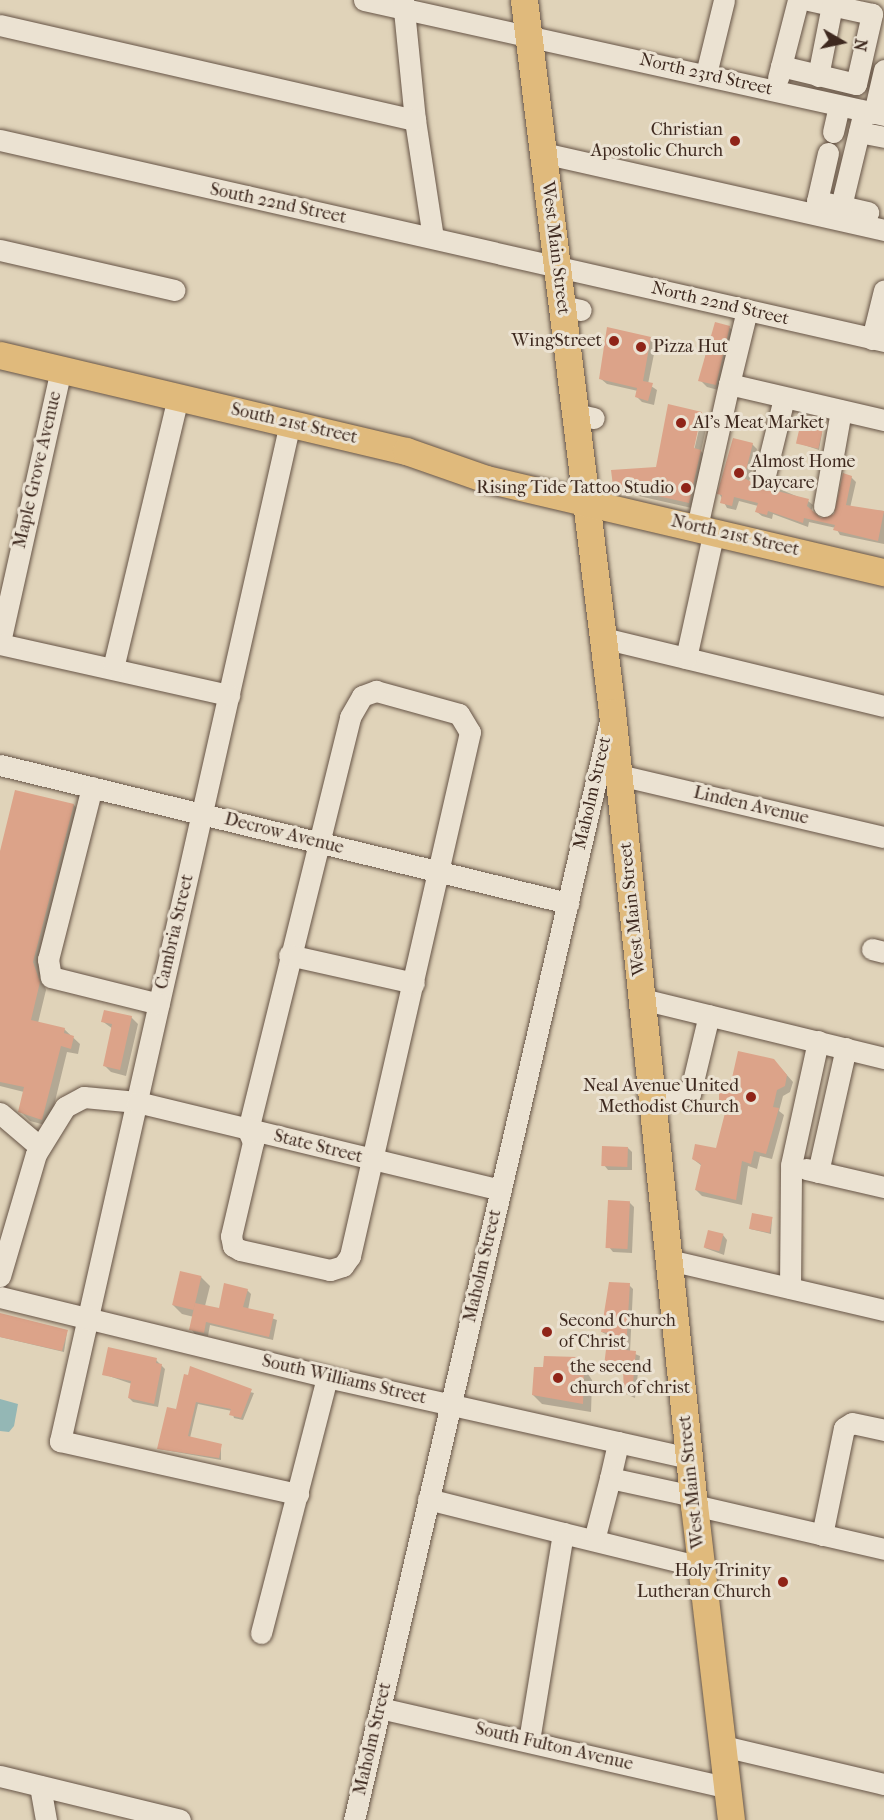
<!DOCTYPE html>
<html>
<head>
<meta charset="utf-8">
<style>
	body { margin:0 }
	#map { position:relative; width:884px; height:1820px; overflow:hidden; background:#e0d3b9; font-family:"IM FELL French Canon",serif }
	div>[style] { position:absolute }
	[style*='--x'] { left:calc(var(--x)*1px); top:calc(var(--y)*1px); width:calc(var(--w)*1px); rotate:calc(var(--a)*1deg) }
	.water>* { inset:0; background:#94b7b5 }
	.shadow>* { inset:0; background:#0003 }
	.building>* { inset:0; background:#dca389; transform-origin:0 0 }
	.roads { filter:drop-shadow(0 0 2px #665446) drop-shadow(0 0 2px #665446) }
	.minor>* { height:21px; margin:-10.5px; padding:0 10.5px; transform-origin:10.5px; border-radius:10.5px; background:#ebe2d2 }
	.major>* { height:27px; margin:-13.5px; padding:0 13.5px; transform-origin:13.5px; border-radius:13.5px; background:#e0ba7c }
	.dots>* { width:16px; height:16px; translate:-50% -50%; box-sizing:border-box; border:3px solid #ebe2d2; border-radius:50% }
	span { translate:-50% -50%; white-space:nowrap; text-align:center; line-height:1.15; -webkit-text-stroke:6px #ebe2d2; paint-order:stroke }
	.street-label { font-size:18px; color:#3e291f }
	.poi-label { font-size:18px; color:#3e291f }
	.right { translate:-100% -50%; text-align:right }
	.left { translate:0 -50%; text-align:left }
	.north { position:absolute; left:812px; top:12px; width:60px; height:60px; -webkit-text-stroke:4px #ebe2d2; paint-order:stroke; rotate:99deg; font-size:16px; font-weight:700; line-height:24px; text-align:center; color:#3e291f }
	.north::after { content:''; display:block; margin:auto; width:21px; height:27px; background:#3e291f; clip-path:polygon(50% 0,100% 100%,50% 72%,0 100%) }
</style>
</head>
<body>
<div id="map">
	<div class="water">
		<div style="clip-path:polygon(0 1399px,18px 1404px,14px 1426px,9px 1432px,0 1431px)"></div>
	</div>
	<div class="shadow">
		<div style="clip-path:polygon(729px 327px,736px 334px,722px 391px,707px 387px,700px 380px,708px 345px)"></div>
		<div style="clip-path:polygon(651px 338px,656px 344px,648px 384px,657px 390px,654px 405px,642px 402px,637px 397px,638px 391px,607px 384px,601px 379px)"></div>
		<div style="clip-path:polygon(evenodd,701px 414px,708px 420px,701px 451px,707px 458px,696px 509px,621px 492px,614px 485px,658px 469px,701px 414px,699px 416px,702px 416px,693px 455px,690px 455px,699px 416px)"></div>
		<div style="clip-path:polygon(822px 433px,819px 450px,798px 443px)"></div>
		<div style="clip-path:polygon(752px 444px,757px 449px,749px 482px,761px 489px,777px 488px,808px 501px,813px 505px,811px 512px,821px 520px,835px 515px,851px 477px,856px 482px,850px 508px,884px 511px,884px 544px,840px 535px,836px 528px,809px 522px,808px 527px,773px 514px,772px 519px,762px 516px,757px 512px,758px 506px,739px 501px,736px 510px,727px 508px,719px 493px)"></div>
		<div style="clip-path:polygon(16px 791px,74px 805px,80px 812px,39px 970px,46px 990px,38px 1023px,64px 1029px,80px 1044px,78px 1054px,67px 1052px,49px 1126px,30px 1121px,20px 1111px,24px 1092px,0 1086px,0 858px)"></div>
		<div style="clip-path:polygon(131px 1017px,138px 1024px,126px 1076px,111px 1072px,104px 1065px,113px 1029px,102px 1021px)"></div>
		<div style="clip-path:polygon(780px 1067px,793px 1082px,790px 1092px,783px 1096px,779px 1111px,784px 1115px,772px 1159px,760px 1156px,757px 1169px,748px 1166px,742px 1205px,702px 1196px,696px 1190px,702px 1166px,693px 1159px,717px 1150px)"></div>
		<div style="clip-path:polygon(628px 1148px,632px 1152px,632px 1170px,608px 1170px,604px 1165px)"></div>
		<div style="clip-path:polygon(629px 1202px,634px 1207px,632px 1253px,613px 1252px,609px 1247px)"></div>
		<div style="clip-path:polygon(772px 1219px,771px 1234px,750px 1229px)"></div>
		<div style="clip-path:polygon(723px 1235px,727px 1240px,724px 1255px,705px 1248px)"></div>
		<div style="clip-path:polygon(201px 1277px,210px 1286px,205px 1306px,220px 1309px,247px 1290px,251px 1294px,248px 1310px,277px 1320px,273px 1340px,210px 1325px,208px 1336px,195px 1334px,191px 1329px,194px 1317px,182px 1314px,173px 1305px)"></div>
		<div style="clip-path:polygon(629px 1285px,633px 1289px,630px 1352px,640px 1356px,635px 1398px,626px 1394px,625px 1372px,606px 1366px,609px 1336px,602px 1332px)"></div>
		<div style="clip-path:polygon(0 1315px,67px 1332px,64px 1352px,0 1337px)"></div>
		<div style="clip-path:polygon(578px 1359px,592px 1380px,591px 1412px,542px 1404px,533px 1395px,544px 1369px)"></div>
		<div style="clip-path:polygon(156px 1360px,165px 1369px,158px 1407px,133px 1402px,129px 1398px,132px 1384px,103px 1374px)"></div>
		<div style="clip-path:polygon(185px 1376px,254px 1393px,243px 1420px,234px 1418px,232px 1411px,198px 1404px,190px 1438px,221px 1445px,221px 1460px,159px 1449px,177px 1411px)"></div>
	</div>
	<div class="building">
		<div style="clip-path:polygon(715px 322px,730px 326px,716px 385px,698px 381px)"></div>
		<div style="clip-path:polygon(607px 327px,651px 337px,643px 381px,653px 383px,648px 401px,635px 397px,637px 388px,599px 379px)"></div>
		<div style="clip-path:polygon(668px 404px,702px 412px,694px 448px,701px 450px,689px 503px,613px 486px,611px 470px,656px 467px)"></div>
		<div style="left:800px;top:426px;width:23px;height:18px;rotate:13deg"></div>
		<div style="clip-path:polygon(733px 438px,753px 443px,744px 478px,761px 487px,778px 486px,777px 491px,809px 499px,807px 506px,821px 518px,834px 514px,843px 473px,852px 476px,846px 505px,884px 511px,878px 541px,833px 530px,835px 525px,804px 518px,803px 523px,768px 511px,767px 515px,755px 512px,758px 503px,734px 497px,732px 506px,720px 503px,722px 495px,717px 494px)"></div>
		<div style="clip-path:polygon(15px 790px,74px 804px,33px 962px,40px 982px,31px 1020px,65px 1028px,64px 1033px,74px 1036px,71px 1049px,61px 1046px,42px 1120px,18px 1112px,24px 1087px,0 1082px,0 851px)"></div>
		<div style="clip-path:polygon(104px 1010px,132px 1016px,120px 1070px,103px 1066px,112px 1024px,101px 1022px)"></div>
		<div style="clip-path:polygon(738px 1051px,774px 1059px,787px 1075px,785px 1086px,777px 1090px,773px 1107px,779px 1108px,766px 1154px,754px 1151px,751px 1164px,742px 1161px,736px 1200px,695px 1190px,701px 1164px,692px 1159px,695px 1144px,716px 1148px,725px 1113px,719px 1102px,719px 1091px,732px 1078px)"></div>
		<div style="left:602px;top:1146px;width:26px;height:20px;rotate:2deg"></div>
		<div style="left:608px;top:1200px;width:22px;height:48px;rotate:3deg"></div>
		<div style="left:752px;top:1213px;width:21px;height:16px;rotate:11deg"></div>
		<div style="left:708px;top:1230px;width:16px;height:18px;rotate:14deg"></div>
		<div style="left:180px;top:1271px;width:22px;height:35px;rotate:13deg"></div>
		<div style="clip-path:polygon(609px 1282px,630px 1283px,626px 1350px,636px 1351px,632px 1394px,624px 1394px,623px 1369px,604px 1366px,608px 1333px,601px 1332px)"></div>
		<div style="clip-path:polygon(224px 1283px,248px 1289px,243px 1307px,274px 1314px,269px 1337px,206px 1322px,204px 1333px,189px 1330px,195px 1303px,219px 1308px)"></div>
		<div style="clip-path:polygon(0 1313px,68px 1330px,62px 1351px,0 1337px)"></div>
		<div style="clip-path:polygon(108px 1347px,157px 1358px,156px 1363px,162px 1364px,154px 1404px,128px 1398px,131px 1381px,102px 1375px)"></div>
		<div style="clip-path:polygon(544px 1356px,578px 1357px,576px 1370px,584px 1370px,583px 1404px,532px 1395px,534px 1367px,543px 1367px)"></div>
		<div style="clip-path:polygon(190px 1366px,252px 1389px,241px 1418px,229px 1415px,231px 1409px,196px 1402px,188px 1436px,222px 1444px,219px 1458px,157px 1449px,167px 1407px,176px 1409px,184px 1374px,188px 1375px)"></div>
	</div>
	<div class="roads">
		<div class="minor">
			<div style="--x:364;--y:0;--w:533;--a:12.47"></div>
			<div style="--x:403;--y:0;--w:121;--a:84.3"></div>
			<div style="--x:415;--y:120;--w:118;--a:81.3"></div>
			<div style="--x:0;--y:25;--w:426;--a:12.9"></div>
			<div style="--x:781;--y:66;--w:77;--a:13.5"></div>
			<div style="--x:856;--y:84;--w:72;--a:-77.1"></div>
			<div style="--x:872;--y:14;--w:65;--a:-167.5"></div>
			<div style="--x:706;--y:74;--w:76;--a:-76.3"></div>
			<div style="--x:818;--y:76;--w:72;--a:-78.8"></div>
			<div style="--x:778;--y:78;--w:81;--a:-75.6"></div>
			<div style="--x:864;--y:111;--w:98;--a:103.6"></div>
			<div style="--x:841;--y:206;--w:28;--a:13"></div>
			<div style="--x:874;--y:113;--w:44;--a:-76.9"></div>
			<div style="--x:833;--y:132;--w:27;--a:-77"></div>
			<div style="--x:859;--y:132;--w:25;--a:11"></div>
			<div style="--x:0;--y:140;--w:907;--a:12.81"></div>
			<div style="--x:543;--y:153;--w:350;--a:12.7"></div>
			<div style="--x:828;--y:153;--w:49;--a:102.9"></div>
			<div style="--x:817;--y:201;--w:25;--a:12"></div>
			<div style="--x:0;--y:250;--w:179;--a:12.9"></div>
			<div style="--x:562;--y:306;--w:19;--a:12"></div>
			<div style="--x:872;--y:339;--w:50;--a:-76.2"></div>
			<div style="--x:729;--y:384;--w:76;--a:-76.3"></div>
			<div style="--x:575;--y:414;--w:19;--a:12"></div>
			<div style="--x:290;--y:423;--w:1044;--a:102.73"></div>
			<div style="--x:60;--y:1441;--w:244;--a:12.6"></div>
			<div style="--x:765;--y:475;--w:79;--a:-76.1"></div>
			<div style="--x:824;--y:506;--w:97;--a:-79.9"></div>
			<div style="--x:697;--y:527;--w:147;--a:-77.4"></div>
			<div style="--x:729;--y:384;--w:159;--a:13.1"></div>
			<div style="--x:603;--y:638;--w:289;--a:13.6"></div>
			<div style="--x:0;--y:642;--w:281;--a:-77.4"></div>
			<div style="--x:0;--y:644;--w:235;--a:12.6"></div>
			<div style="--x:686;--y:658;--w:130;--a:-77.6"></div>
			<div style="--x:113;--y:668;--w:279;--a:-76.5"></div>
			<div style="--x:376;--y:691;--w:86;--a:15.5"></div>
			<div style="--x:459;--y:714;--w:21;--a:59"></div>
			<div style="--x:470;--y:732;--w:538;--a:102.9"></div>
			<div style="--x:350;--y:1256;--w:12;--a:125"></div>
			<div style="--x:343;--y:1266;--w:14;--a:163"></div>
			<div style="--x:330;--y:1270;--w:92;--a:-167.5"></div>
			<div style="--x:240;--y:1250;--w:8;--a:-150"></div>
			<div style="--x:233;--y:1246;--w:10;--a:-101"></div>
			<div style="--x:231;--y:1236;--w:97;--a:-76.8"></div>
			<div style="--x:253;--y:1142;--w:13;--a:-113"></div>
			<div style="--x:248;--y:1130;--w:425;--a:-76.1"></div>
			<div style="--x:350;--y:717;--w:24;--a:-60"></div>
			<div style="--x:362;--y:696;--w:15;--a:-20"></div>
			<div style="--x:0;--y:765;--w:585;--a:13.66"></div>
			<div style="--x:619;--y:775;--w:272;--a:13.2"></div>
			<div style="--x:92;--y:787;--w:178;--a:104.3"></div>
			<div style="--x:48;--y:959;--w:18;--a:81"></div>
			<div style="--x:51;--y:977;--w:111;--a:14"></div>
			<div style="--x:872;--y:949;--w:12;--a:14"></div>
			<div style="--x:289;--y:955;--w:128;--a:12.6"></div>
			<div style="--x:642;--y:999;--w:249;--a:13.7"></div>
			<div style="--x:652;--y:1099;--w:38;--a:-7"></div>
			<div style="--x:690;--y:1094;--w:81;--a:-76.5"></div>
			<div style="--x:0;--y:1113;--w:52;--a:40.4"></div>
			<div style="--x:806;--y:1169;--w:80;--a:13"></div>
			<div style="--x:818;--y:1172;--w:127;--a:-77.3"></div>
			<div style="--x:669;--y:1260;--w:221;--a:13.1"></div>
			<div style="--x:0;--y:1276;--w:127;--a:-73.6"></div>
			<div style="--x:36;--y:1154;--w:55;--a:-58.3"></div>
			<div style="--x:65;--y:1107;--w:21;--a:-28"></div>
			<div style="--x:84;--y:1097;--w:53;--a:5.4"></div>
			<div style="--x:137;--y:1102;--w:374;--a:13.6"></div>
			<div style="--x:790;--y:1288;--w:123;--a:-89.5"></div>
			<div style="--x:791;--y:1165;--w:127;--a:-77.7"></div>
			<div style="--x:0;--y:1297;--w:337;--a:13.7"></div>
			<div style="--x:327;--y:1377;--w:371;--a:12.6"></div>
			<div style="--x:610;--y:1478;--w:37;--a:-77"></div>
			<div style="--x:428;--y:1499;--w:139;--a:14.1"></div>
			<div style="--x:563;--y:1533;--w:211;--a:99.3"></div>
			<div style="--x:694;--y:1505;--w:195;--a:13"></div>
			<div style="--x:563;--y:1533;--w:142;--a:13.8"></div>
			<div style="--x:822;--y:1535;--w:109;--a:-78.4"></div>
			<div style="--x:844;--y:1428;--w:9;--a:-32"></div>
			<div style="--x:852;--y:1423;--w:33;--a:12"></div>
			<div style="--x:594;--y:1540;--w:64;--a:-75.5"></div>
			<div style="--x:610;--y:1478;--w:85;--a:12.2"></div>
			<div style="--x:261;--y:1633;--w:264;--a:-75.5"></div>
			<div style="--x:380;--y:1708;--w:357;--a:12.9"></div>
			<div style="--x:723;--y:1746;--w:165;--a:13.3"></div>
			<div style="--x:0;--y:1776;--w:185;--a:13.7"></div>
			<div style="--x:40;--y:1786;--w:35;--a:80"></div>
			<div style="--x:354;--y:1820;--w:1124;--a:-76.89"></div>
		</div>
		<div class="major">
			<div style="--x:524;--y:0;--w:717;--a:82.95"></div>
			<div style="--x:612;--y:712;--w:797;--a:84.1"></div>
			<div style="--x:694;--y:1505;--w:317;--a:83.3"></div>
			<div style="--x:0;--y:355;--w:417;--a:13.3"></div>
			<div style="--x:406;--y:451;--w:85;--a:19.3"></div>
			<div style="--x:486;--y:479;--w:409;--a:13.2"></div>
		</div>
	</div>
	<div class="dots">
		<div style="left:735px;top:141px;background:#8f2418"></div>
		<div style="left:614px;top:341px;background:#8f2418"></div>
		<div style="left:641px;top:347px;background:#8f2418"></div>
		<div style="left:681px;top:423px;background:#8f2418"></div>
		<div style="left:739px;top:473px;background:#8f2418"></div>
		<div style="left:686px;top:488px;background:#8f2418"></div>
		<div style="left:751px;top:1097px;background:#8f2418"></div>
		<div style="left:547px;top:1332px;background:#8f2418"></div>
		<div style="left:558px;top:1378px;background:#8f2418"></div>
		<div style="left:783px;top:1582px;background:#8f2418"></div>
	</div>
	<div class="street-label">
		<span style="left:706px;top:75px;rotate:13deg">North 23rd Street</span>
		<span style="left:278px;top:204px;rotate:12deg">South 22nd Street</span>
		<span style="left:555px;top:248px;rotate:83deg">West Main Street</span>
		<span style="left:720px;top:304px;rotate:13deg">North 22nd Street</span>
		<span style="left:294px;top:424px;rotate:13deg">South 21st Street</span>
		<span style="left:38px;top:470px;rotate:-77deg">Maple Grove Avenue</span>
		<span style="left:735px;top:536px;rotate:13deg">North 21st Street</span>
		<span style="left:593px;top:793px;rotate:-77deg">Maholm Street</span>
		<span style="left:751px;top:806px;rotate:13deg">Linden Avenue</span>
		<span style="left:284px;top:834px;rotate:14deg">Decrow Avenue</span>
		<span style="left:633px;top:909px;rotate:-96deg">West Main Street</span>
		<span style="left:175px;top:932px;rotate:-77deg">Cambria Street</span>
		<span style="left:318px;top:1147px;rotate:14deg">State Street</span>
		<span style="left:483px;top:1266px;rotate:-77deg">Maholm Street</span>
		<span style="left:344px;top:1380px;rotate:13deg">South Williams Street</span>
		<span style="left:692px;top:1482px;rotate:-96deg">West Main Street</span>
		<span style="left:373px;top:1739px;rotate:-77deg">Maholm Street</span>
		<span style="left:554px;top:1747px;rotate:13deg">South Fulton Avenue</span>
	</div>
	<div class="poi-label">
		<span class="right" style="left:723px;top:141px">Christian<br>Apostolic Church</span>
		<span class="right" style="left:602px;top:341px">WingStreet</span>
		<span class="left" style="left:653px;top:347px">Pizza Hut</span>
		<span class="left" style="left:693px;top:423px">Al's Meat Market</span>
		<span class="left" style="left:751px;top:473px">Almost Home<br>Daycare</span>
		<span class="right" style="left:674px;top:488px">Rising Tide Tattoo Studio</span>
		<span class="right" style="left:739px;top:1097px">Neal Avenue United<br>Methodist Church</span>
		<span class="left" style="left:559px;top:1332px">Second Church<br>of Christ</span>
		<span class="left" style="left:570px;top:1378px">the secend<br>church of christ</span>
		<span class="right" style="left:771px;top:1582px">Holy Trinity<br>Lutheran Church</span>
	</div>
	<div class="north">N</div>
</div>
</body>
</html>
